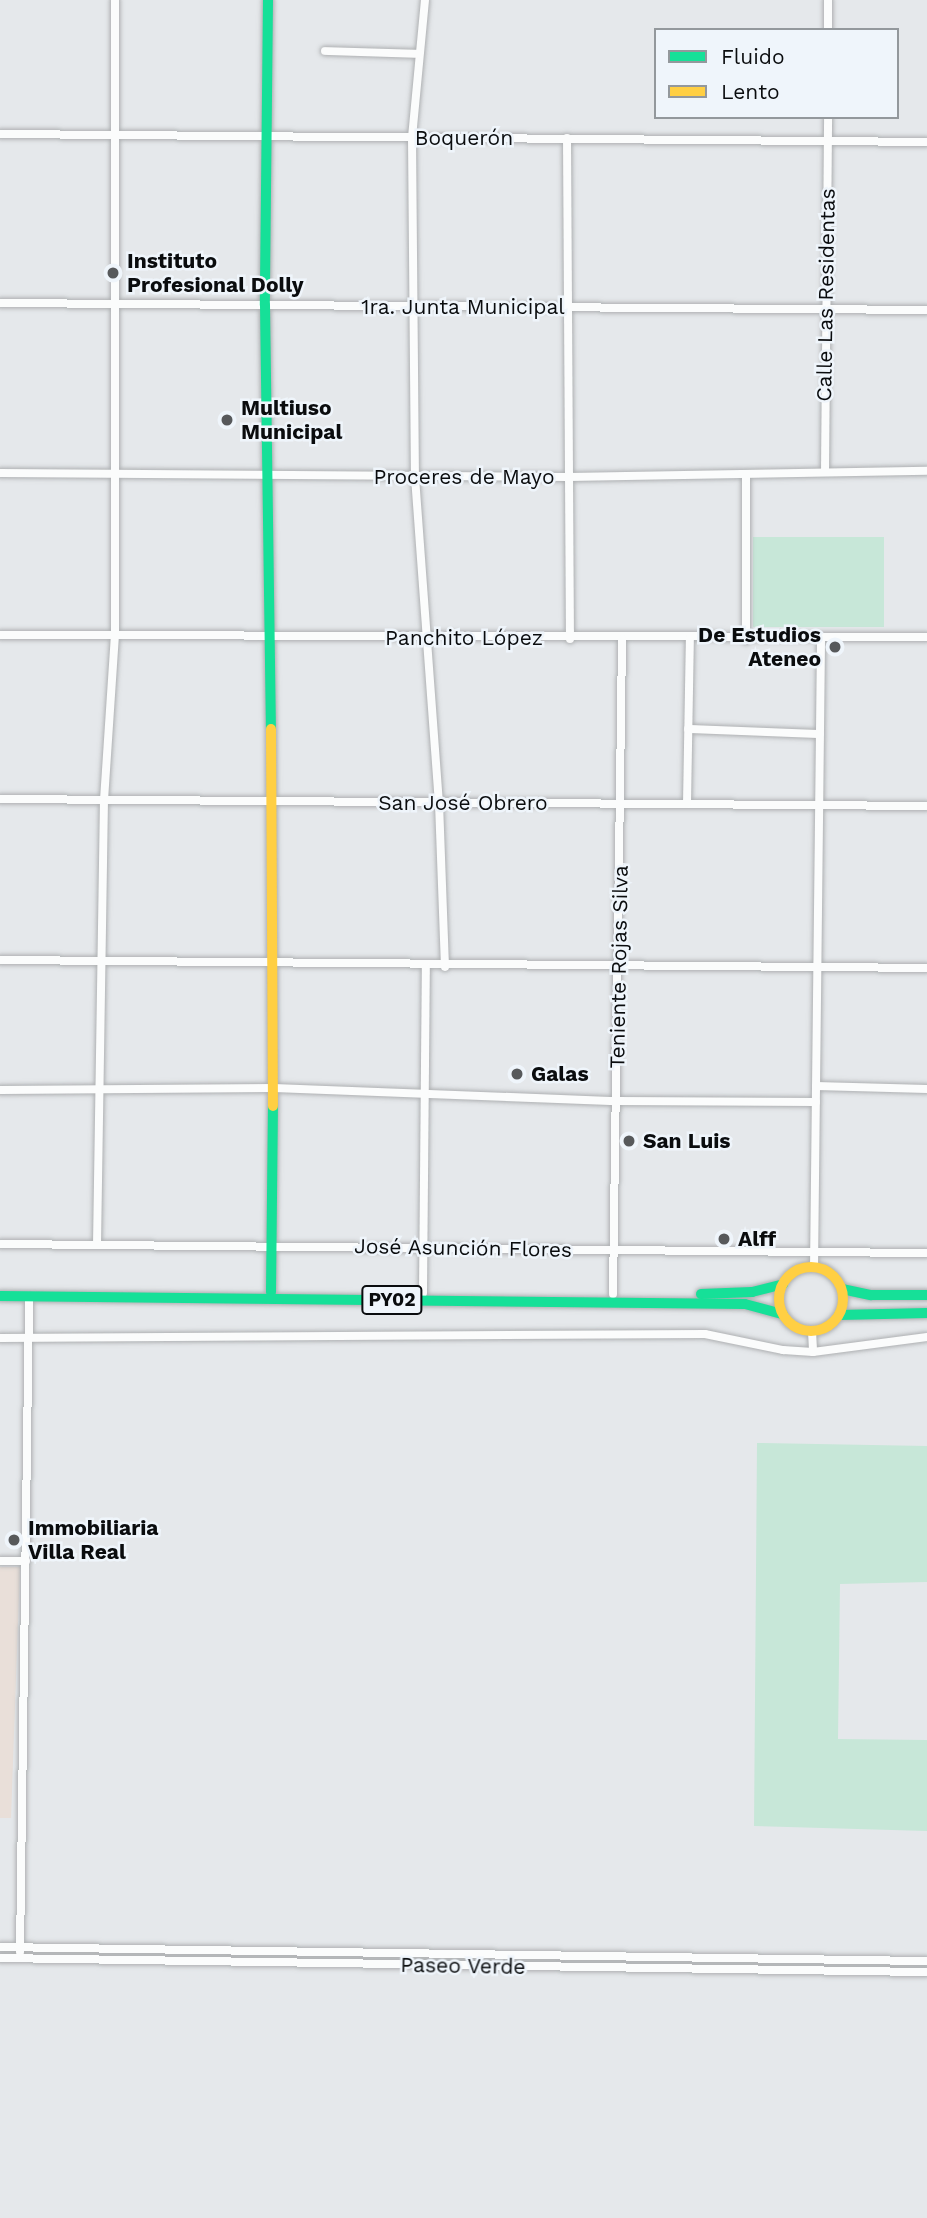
<!DOCTYPE html>
<html>
<head>
<meta charset="utf-8">
<style>
	body { margin:0 }
	#map { position:relative; width:927px; height:2218px; overflow:hidden; background:#e5e8eb; font-family:"Work Sans",sans-serif }
	div>[style] { position:absolute }
	[style*='--x'] { left:calc(var(--x)*1px); top:calc(var(--y)*1px); width:calc(var(--w)*1px); rotate:calc(var(--a)*1deg) }
	.medical>* { inset:0; background:#e9dfd9 }
	.green>* { inset:0; background:#c7e7d8; transform-origin:0 0 }
	.roads { filter:drop-shadow(0 0 2px #aeb0b2) drop-shadow(0 0 2px #aeb0b2) }
	.street>* { height:8px; margin:-4px; padding:0 4px; transform-origin:4px; border-radius:4px; background:#fbfcfc }
	.fast>* { height:10px; margin:-5px; padding:0 5px; transform-origin:5px; border-radius:5px; background:#16e098 }
	.slow>* { height:10px; margin:-5px; padding:0 5px; transform-origin:5px; border-radius:5px; background:#ffcf43 }
	.slow>.ring { margin:-5px; padding:0; box-sizing:content-box; background:none; border:10px solid #ffcf43; border-radius:50% }
	.dots>* { width:19px; height:19px; translate:-50% -50%; box-sizing:border-box; border:4px solid #eff5fb; border-radius:50% }
	span { translate:-50% -50%; white-space:nowrap; text-align:center; line-height:1.15; -webkit-text-stroke:5px #eff5fb; paint-order:stroke }
	.shield-label span { padding:2px 5px; background:#eff5fb; border:2px solid; border-radius:5px; -webkit-text-stroke-width:0 }
	.shield-label { font-size:19px; color:#0a0c0e; font-weight:700 }
	.street-label { font-size:21px; color:#0a0c0e }
	.poi-label { font-size:21px; color:#0a0c0e; font-weight:700 }
	.left { translate:0 -50%; text-align:left }
	.right { translate:-100% -50%; text-align:right }
	.legend { position:absolute; left:654px; top:28px; width:245px; height:91px; box-sizing:border-box; background:#eff5fb; border:2px solid #93989c; margin:0; padding:9px 12px; list-style:none; font-size:21px; color:#0a0c0e }
	.legend li { display:flex; align-items:center; gap:14px; height:35px }
	.legend b { width:35px; border:2px solid #93989c }
</style>
</head>
<body>
<div id="map">
	<div class="medical">
		<div style="clip-path:polygon(0 1567px,20px 1567px,11px 1818px,0 1818px)"></div>
	</div>
	<div class="green">
		<div style="left:753px;top:537px;width:131px;height:90px"></div>
		<div style="clip-path:polygon(757px 1443px,927px 1446px,927px 1582px,840px 1584px,838px 1739px,927px 1740px,927px 1831px,754px 1826px)"></div>
	</div>
	<div class="roads">
		<div class="street">
			<div style="--x:425;--y:0;--w:139;--a:95.4"></div>
			<div style="--x:412;--y:138;--w:339;--a:89.5"></div>
			<div style="--x:415;--y:477;--w:327;--a:85.8"></div>
			<div style="--x:439;--y:803;--w:164;--a:87.9"></div>
			<div style="--x:828;--y:30;--w:30;--a:-90"></div>
			<div style="--x:325;--y:51;--w:94;--a:1.8"></div>
			<div style="--x:0;--y:134;--w:927;--a:0.49"></div>
			<div style="--x:567;--y:138;--w:501;--a:89.66"></div>
			<div style="--x:0;--y:303;--w:927;--a:0.43"></div>
			<div style="--x:825;--y:472;--w:355;--a:-89.5"></div>
			<div style="--x:0;--y:473;--w:569;--a:0.4"></div>
			<div style="--x:569;--y:477;--w:358;--a:-1"></div>
			<div style="--x:746;--y:474;--w:166;--a:90"></div>
			<div style="--x:0;--y:635;--w:927;--a:0.12"></div>
			<div style="--x:688;--y:729;--w:132;--a:2.2"></div>
			<div style="--x:0;--y:799;--w:927;--a:0.43"></div>
			<div style="--x:687;--y:804;--w:165;--a:-89"></div>
			<div style="--x:0;--y:960;--w:927;--a:0.49"></div>
			<div style="--x:816;--y:1086;--w:111;--a:1.5"></div>
			<div style="--x:0;--y:1090;--w:274;--a:-0.4"></div>
			<div style="--x:274;--y:1088;--w:343;--a:2.2"></div>
			<div style="--x:617;--y:1101;--w:199;--a:0.3"></div>
			<div style="--x:0;--y:1244;--w:927;--a:0.56"></div>
			<div style="--x:97;--y:1245;--w:445;--a:-89.1"></div>
			<div style="--x:104;--y:800;--w:165;--a:-86.2"></div>
			<div style="--x:115;--y:635;--w:635;--a:-90"></div>
			<div style="--x:814;--y:1268;--w:628;--a:-89.36"></div>
			<div style="--x:423;--y:1293;--w:326;--a:-89.5"></div>
			<div style="--x:613;--y:1294;--w:655;--a:-89.21"></div>
			<div style="--x:812;--y:1331;--w:21;--a:87"></div>
			<div style="--x:0;--y:1338;--w:705;--a:-0.33"></div>
			<div style="--x:705;--y:1334;--w:80;--a:11.6"></div>
			<div style="--x:783;--y:1350;--w:30;--a:4"></div>
			<div style="--x:813;--y:1352;--w:115;--a:-7.5"></div>
			<div style="--x:0;--y:1561;--w:26;--a:0"></div>
			<div style="--x:0;--y:1947;--w:927;--a:0.87"></div>
			<div style="--x:20;--y:1952;--w:655;--a:-89.21"></div>
			<div style="--x:0;--y:1958;--w:927;--a:0.87"></div>
		</div>
		<div class="fast">
			<div style="--x:268;--y:0;--w:305;--a:90.6"></div>
			<div style="--x:265;--y:305;--w:424;--a:89.2"></div>
			<div style="--x:842;--y:1289;--w:30;--a:12"></div>
			<div style="--x:871;--y:1295;--w:56;--a:0"></div>
			<div style="--x:271;--y:1292;--w:186;--a:-89.4"></div>
			<div style="--x:701;--y:1294;--w:51;--a:-2.2"></div>
			<div style="--x:752;--y:1292;--w:32;--a:-14"></div>
			<div style="--x:0;--y:1296;--w:745;--a:0.62"></div>
			<div style="--x:745;--y:1304;--w:39;--a:15"></div>
			<div style="--x:839;--y:1315;--w:88;--a:-1.3"></div>
		</div>
		<div class="slow">
			<div style="--x:271;--y:729;--w:377;--a:89.7"></div>
			<div class="ring" style="left:779px;top:1267px;width:54px;height:54px"></div>
		</div>
	</div>
	<div class="dots">
		<div style="left:113px;top:273px;background:#57595b"></div>
		<div style="left:227px;top:420px;background:#57595b"></div>
		<div style="left:835px;top:647px;background:#57595b"></div>
		<div style="left:517px;top:1074px;background:#57595b"></div>
		<div style="left:629px;top:1141px;background:#57595b"></div>
		<div style="left:724px;top:1239px;background:#57595b"></div>
		<div style="left:14px;top:1540px;background:#57595b"></div>
	</div>
	<div class="shield-label">
		<span style="left:392px;top:1300px">PY02</span>
	</div>
	<div class="street-label">
		<span style="left:464px;top:138px">Boquerón</span>
		<span style="left:826px;top:295px;rotate:-89deg">Calle Las Residentas</span>
		<span style="left:463px;top:307px">1ra. Junta Municipal</span>
		<span style="left:464px;top:477px">Proceres de Mayo</span>
		<span style="left:464px;top:638px">Panchito López</span>
		<span style="left:463px;top:803px">San José Obrero</span>
		<span style="left:619px;top:967px;rotate:-89deg">Teniente Rojas Silva</span>
		<span style="left:463px;top:1248px;rotate:1deg">José Asunción Flores</span>
		<span style="left:463px;top:1966px;rotate:1deg">Paseo Verde</span>
	</div>
	<div class="poi-label">
		<span class="left" style="left:127px;top:273px">Instituto<br>Profesional Dolly</span>
		<span class="left" style="left:241px;top:420px">Multiuso<br>Municipal</span>
		<span class="right" style="left:821px;top:647px">De Estudios<br>Ateneo</span>
		<span class="left" style="left:531px;top:1074px">Galas</span>
		<span class="left" style="left:643px;top:1141px">San Luis</span>
		<span class="left" style="left:738px;top:1239px">Alff</span>
		<span class="left" style="left:28px;top:1540px">Immobiliaria<br>Villa Real</span>
	</div>
	<ul class="legend">
	<li><b style="height:9px;background:#16e098"></b>Fluido</li>
	<li><b style="height:9px;background:#ffcf43"></b>Lento</li>
	</ul>
</div>
</body>
</html>
